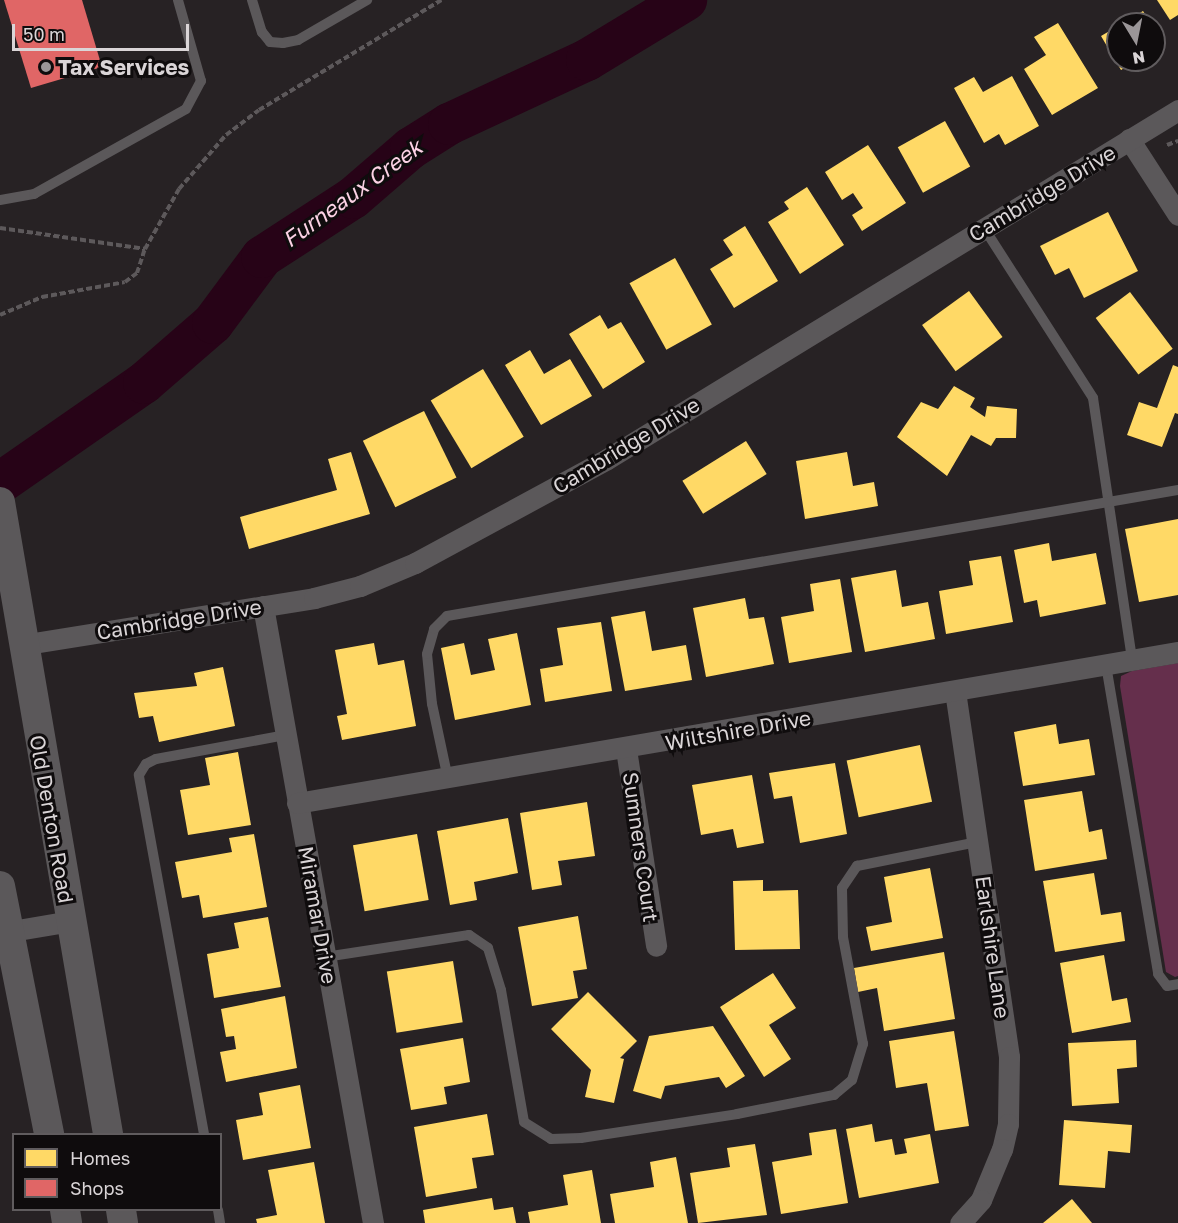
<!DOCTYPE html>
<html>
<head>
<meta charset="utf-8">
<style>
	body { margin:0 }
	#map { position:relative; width:1178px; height:1223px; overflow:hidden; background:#272224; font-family:"Golos Text",sans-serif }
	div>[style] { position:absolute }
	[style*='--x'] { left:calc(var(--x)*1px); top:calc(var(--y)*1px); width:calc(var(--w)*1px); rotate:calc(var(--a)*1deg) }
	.green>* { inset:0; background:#652f4c }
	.homes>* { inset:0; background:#ffd966; transform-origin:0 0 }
	.shops>* { inset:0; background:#e06666 }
	.river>* { height:42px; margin:-21px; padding:0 21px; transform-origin:21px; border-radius:21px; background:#270317 }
	.path>* { height:4px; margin-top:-2px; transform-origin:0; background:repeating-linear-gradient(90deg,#5d595b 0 6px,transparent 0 9px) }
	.service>* { height:10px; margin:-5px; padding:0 5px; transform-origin:5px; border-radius:5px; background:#5b585a }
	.minor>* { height:21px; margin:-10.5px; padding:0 10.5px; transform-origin:10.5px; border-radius:10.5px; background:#5b585a }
	.secondary>* { height:30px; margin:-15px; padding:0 15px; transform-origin:15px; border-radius:15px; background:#5b585a }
	.dots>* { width:16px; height:16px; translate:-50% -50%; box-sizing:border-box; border:3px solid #0f0c0d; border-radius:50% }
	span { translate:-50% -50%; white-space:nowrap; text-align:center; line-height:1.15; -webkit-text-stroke:6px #0f0c0d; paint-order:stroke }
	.poi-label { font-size:21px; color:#dad5d7; font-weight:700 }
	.left { translate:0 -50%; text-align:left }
	.street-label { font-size:21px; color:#dad5d7 }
	.water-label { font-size:22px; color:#fcd2e5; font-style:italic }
	.legend { position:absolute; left:12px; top:1133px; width:210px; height:78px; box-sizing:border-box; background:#0f0c0d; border:2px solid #605c5e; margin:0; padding:8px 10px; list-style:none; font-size:18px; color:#dad5d7 }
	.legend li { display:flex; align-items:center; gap:12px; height:30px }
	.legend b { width:30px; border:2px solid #605c5e }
	.north { position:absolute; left:1106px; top:12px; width:60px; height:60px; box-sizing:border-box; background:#0f0c0d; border:2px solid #605c5e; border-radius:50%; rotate:170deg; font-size:16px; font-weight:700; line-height:24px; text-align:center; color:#dad5d7 }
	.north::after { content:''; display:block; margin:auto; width:21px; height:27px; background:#9b9698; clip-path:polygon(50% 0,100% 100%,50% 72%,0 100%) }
	.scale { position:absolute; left:12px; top:24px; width:177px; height:27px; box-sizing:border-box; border:3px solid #dad5d7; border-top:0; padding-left:8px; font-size:18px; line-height:21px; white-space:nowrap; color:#dad5d7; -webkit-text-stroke:4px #0f0c0d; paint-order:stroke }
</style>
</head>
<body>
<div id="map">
	<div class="green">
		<div style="clip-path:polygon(1178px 663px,1178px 976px,1175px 977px,1166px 972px,1120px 686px,1121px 676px,1132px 671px)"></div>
	</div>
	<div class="homes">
		<div style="clip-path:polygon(1157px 0,1178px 0,1178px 15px,1170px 20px)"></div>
		<div style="clip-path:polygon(1143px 11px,1151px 24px,1122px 24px)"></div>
		<div style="clip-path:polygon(1058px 23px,1098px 88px,1052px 115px,1024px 69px,1046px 55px,1034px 37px)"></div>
		<div style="clip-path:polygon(1118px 26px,1118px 60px,1138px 60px,1121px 70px,1101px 36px)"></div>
		<div style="clip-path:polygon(1154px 30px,1163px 45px,1154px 50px)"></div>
		<div style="clip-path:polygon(1012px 76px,1039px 126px,1005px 145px,999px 134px,984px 143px,954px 88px,974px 77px,983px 92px)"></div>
		<div style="left:945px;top:121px;width:52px;height:54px;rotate:61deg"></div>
		<div style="clip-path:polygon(868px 145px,906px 203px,862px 231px,852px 215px,863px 208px,853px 193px,842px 200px,825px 172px)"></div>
		<div style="clip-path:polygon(807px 187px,844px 245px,800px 274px,768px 222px,789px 209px,784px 202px)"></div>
		<div style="clip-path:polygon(1108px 212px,1138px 271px,1084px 298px,1069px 268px,1055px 275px,1040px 246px)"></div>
		<div style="clip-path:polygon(745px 226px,778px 281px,734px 308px,710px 269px,733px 255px,723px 240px)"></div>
		<div style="left:675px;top:258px;width:76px;height:52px;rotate:61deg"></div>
		<div style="left:969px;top:291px;width:57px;height:58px;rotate:54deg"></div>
		<div style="left:1130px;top:292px;width:71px;height:43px;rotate:53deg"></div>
		<div style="clip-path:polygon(600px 315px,608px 329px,621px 322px,645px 362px,603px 389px,569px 334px)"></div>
		<div style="clip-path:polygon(530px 350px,544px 374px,570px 359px,592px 396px,541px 425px,505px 365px)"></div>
		<div style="clip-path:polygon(1173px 365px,1178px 367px,1178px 414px,1175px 413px,1162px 447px,1127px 435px,1139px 402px,1157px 408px)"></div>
		<div style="left:483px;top:369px;width:79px;height:61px;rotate:59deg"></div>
		<div style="clip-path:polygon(954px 386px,975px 398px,970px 407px,985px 417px,987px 406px,1017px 409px,1016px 438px,996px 438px,991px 446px,971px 435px,947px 476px,897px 437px,921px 402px,938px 409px)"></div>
		<div style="left:424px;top:411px;width:74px;height:68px;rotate:64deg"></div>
		<div style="left:746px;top:441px;width:39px;height:75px;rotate:58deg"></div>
		<div style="clip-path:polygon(351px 452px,370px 514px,249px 549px,240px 517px,337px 490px,328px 459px)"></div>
		<div style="clip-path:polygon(847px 452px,853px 486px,874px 482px,878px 506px,805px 519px,796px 461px)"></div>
		<div style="clip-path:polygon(1178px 519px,1178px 595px,1139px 602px,1125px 529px)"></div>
		<div style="clip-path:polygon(1049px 543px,1052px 561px,1096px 553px,1106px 604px,1040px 617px,1037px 600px,1024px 603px,1014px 550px)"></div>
		<div style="clip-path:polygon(1001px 556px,1013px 622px,946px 634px,939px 591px,973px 585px,969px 561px)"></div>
		<div style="clip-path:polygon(896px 570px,902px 607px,928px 602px,935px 639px,865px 652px,851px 578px)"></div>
		<div style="clip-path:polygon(840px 579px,852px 652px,789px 663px,781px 617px,814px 611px,810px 584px)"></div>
		<div style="clip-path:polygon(745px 598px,749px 619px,764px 617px,774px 664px,706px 677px,693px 608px)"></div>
		<div style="clip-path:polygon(645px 611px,652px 651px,686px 645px,692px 680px,625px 691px,611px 617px)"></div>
		<div style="clip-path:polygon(601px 622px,612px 691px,545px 702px,540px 669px,563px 665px,557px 628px)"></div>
		<div style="clip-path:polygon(517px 633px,531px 705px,455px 720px,441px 648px,464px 643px,471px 675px,495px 670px,488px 639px)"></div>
		<div style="clip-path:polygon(374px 643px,378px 665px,404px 660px,416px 726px,342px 740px,337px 716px,347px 714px,335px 650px)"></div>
		<div style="clip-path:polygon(223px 667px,235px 726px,159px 742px,153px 716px,139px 718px,134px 693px,197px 686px,194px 673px)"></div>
		<div style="clip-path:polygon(1056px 724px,1059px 744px,1089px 739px,1095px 775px,1023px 786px,1014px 732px)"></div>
		<div style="left:920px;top:745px;width:58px;height:75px;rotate:78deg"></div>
		<div style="clip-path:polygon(238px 752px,251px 825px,188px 835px,180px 790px,210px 785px,205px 758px)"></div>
		<div style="clip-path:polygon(835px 763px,847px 834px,800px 843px,792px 796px,774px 799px,769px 773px)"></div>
		<div style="clip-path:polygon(752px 775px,764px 843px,737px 848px,733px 829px,701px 835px,692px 785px)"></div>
		<div style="clip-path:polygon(1082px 791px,1089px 832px,1102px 829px,1107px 859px,1035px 871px,1024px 800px)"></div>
		<div style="clip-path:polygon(587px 802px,595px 856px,558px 861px,562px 885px,532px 890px,520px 813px)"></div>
		<div style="clip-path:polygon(508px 818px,518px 873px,474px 882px,477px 900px,450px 905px,437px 831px)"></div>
		<div style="clip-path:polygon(254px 834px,267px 907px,203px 918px,199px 895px,182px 898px,175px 862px,232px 852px,229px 838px)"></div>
		<div style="left:417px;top:834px;width:67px;height:65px;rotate:80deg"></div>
		<div style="clip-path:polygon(930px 868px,943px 938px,871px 951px,866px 927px,892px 922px,884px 877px)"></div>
		<div style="clip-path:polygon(1094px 873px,1101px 915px,1121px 912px,1125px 941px,1055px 952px,1043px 881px)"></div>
		<div style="clip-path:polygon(763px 880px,763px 891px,798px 890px,800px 949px,735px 950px,733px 881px)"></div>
		<div style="clip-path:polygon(578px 916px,587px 969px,573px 971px,578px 998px,532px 1006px,518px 927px)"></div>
		<div style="clip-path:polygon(268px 917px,281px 987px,214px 998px,207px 954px,239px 948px,234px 923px)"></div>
		<div style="clip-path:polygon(944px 952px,955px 1019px,884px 1031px,877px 988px,858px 992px,854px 968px)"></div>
		<div style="clip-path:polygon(1104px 955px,1112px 1001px,1127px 998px,1131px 1022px,1072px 1033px,1060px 963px)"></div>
		<div style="left:453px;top:961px;width:62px;height:67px;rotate:81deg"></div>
		<div style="clip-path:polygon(773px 973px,796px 1008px,769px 1025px,791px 1059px,764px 1077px,720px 1007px)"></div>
		<div style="clip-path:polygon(588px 992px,637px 1041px,620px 1058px,624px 1059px,614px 1103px,585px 1097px,591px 1070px,551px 1029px)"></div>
		<div style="clip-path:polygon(285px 996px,297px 1068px,226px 1082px,220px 1052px,236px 1049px,234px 1036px,226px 1037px,221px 1009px)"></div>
		<div style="clip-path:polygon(713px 1026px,745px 1076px,726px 1088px,719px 1077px,665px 1086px,661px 1099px,633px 1091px,649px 1036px)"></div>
		<div style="clip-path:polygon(954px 1031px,969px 1126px,935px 1131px,927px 1083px,896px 1088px,889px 1041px)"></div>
		<div style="clip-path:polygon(463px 1038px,470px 1082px,444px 1087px,447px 1104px,411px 1110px,400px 1049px)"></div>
		<div style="clip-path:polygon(1136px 1040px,1137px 1067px,1117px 1069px,1119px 1103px,1072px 1106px,1068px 1043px)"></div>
		<div style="clip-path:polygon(300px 1085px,311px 1148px,243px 1160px,236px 1120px,263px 1115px,259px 1093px)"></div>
		<div style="clip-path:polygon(487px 1114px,494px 1155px,472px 1158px,477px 1188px,426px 1197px,414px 1127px)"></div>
		<div style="clip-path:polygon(1064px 1120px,1132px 1125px,1130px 1153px,1108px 1151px,1105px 1188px,1059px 1185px)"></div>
		<div style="clip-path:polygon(872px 1124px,875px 1142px,892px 1139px,895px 1155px,907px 1153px,904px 1139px,930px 1134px,939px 1183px,859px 1198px,846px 1129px)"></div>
		<div style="clip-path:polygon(836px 1129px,848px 1203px,781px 1214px,772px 1162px,812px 1155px,809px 1133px)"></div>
		<div style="clip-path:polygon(755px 1144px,767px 1215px,698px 1223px,690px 1173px,730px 1167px,727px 1148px)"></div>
		<div style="clip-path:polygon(676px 1157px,688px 1223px,615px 1223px,610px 1194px,654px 1187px,650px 1162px)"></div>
		<div style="clip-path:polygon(314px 1162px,325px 1223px,257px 1223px,256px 1219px,277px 1215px,268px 1170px)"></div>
		<div style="clip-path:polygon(592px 1170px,601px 1223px,530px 1223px,528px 1212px,568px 1205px,563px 1175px)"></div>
		<div style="clip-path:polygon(492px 1198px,494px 1210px,513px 1207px,516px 1223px,425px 1223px,423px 1210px)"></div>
		<div style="clip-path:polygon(1072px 1199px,1092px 1223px,1043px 1223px)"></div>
	</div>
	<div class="shops">
		<div style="clip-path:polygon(4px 0,82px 0,102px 67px,31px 88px)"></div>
	</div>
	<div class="river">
		<div style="--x:0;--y:483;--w:175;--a:-34.8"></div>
		<div style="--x:144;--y:383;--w:91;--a:-41"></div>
		<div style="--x:213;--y:323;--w:82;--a:-53.4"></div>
		<div style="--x:262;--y:257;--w:108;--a:-33"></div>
		<div style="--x:353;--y:198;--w:77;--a:-40.8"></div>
		<div style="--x:411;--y:148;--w:45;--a:-32.3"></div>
		<div style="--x:449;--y:124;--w:152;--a:-24.9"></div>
		<div style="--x:587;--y:60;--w:116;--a:-31.2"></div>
	</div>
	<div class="path">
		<div style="--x:1167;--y:145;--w:12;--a:-20"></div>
		<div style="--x:0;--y:228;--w:147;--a:8.2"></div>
		<div style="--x:0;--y:315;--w:46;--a:-23.2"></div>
		<div style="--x:42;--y:297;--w:84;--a:-10.2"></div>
		<div style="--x:125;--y:282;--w:15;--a:-37"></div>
		<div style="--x:137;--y:273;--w:25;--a:-72"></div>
		<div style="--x:145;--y:249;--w:69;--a:-60.5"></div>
		<div style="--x:179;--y:189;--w:72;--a:-49"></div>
		<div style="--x:226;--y:135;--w:41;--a:-37.1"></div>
		<div style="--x:259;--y:110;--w:213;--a:-31.1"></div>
	</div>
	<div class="service">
		<div style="--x:252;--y:0;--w:34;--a:73"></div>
		<div style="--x:262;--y:32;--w:13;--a:51"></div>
		<div style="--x:270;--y:42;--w:13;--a:4"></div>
		<div style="--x:283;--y:43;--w:15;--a:-11"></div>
		<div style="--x:298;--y:40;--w:80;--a:-30.1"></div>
		<div style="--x:0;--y:200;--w:35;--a:-10"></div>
		<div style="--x:34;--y:194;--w:174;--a:-29.2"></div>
		<div style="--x:186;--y:109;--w:32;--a:-62"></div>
		<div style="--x:201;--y:81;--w:84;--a:-105.9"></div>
		<div style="--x:984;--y:228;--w:202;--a:57.3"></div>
		<div style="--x:1093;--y:398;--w:265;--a:81.5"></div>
		<div style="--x:1106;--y:665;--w:313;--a:80.4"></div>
		<div style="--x:1158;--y:974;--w:15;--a:53"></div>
		<div style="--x:1167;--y:986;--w:11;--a:-10"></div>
		<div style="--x:448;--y:779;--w:77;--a:-102"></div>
		<div style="--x:432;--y:704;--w:50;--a:-95.7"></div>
		<div style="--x:427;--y:654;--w:26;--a:-74"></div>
		<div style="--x:434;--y:629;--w:18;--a:-45"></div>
		<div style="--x:447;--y:616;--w:742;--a:-9.78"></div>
		<div style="--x:325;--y:957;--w:146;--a:-8.7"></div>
		<div style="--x:469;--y:935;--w:23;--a:34"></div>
		<div style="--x:488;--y:948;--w:44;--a:72.8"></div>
		<div style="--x:501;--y:990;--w:134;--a:80.1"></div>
		<div style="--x:524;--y:1122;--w:32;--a:32"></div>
		<div style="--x:551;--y:1139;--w:30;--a:-2"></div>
		<div style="--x:581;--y:1138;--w:158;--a:-8.7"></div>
		<div style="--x:737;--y:1114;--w:99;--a:-11.1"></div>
		<div style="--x:834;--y:1095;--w:23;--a:-40"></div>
		<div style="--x:852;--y:1080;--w:38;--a:-73"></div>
		<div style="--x:863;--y:1044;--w:109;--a:-100.6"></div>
		<div style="--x:843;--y:937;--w:49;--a:-91.2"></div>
		<div style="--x:842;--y:888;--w:27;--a:-56"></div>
		<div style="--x:857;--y:866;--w:122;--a:-11.3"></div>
		<div style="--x:204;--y:1134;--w:365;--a:-100.3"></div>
		<div style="--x:139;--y:775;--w:13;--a:-58"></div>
		<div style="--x:146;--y:764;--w:11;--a:-27"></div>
		<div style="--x:156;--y:759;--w:131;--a:-10.5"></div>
		<div style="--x:218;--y:1210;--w:13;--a:81"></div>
	</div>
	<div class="minor">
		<div style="--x:1129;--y:139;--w:90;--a:57.2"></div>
		<div style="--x:263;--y:606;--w:627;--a:79.89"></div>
		<div style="--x:21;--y:645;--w:297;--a:-9.1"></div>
		<div style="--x:314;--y:598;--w:48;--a:-14.6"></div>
		<div style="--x:360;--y:586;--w:60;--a:-22.7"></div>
		<div style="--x:415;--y:563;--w:218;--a:-28.4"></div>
		<div style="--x:607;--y:459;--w:669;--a:-31.43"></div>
		<div style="--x:955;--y:691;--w:370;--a:81.6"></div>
		<div style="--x:1009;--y:1057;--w:67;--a:90.9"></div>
		<div style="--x:1008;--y:1124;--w:26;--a:103"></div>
		<div style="--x:1002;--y:1149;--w:55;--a:112.4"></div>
		<div style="--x:981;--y:1200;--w:31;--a:132"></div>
		<div style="--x:626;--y:749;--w:199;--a:81.3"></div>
		<div style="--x:297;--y:803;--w:894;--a:-9.73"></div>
		<div style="--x:0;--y:933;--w:71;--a:-9.7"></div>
	</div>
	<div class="secondary">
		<div style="--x:0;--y:502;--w:641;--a:80.3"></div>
		<div style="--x:0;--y:886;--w:253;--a:78.8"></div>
		<div style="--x:65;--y:1210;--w:13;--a:81"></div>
		<div style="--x:121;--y:1210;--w:13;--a:81"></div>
	</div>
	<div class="dots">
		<div style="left:46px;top:67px;background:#9b9698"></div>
	</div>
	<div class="poi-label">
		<span class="left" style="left:58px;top:67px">Tax Services</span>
	</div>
	<div class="street-label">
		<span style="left:1042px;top:193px;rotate:-31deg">Cambridge Drive</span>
		<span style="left:626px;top:445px;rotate:-31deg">Cambridge Drive</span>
		<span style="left:179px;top:619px;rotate:-9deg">Cambridge Drive</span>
		<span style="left:738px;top:730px;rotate:-10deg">Wiltshire Drive</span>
		<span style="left:52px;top:819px;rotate:80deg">Old Denton Road</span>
		<span style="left:641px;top:847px;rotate:82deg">Sumners Court</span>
		<span style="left:318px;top:915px;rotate:80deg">Miramar Drive</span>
		<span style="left:993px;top:947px;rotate:82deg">Earlshire Lane</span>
	</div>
	<div class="water-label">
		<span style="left:352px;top:193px;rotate:-36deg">Furneaux Creek</span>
	</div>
	<ul class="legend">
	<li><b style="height:16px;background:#ffd966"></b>Homes</li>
	<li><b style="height:16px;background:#e06666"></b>Shops</li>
	</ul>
	<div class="north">N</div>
	<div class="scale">50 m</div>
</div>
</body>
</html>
